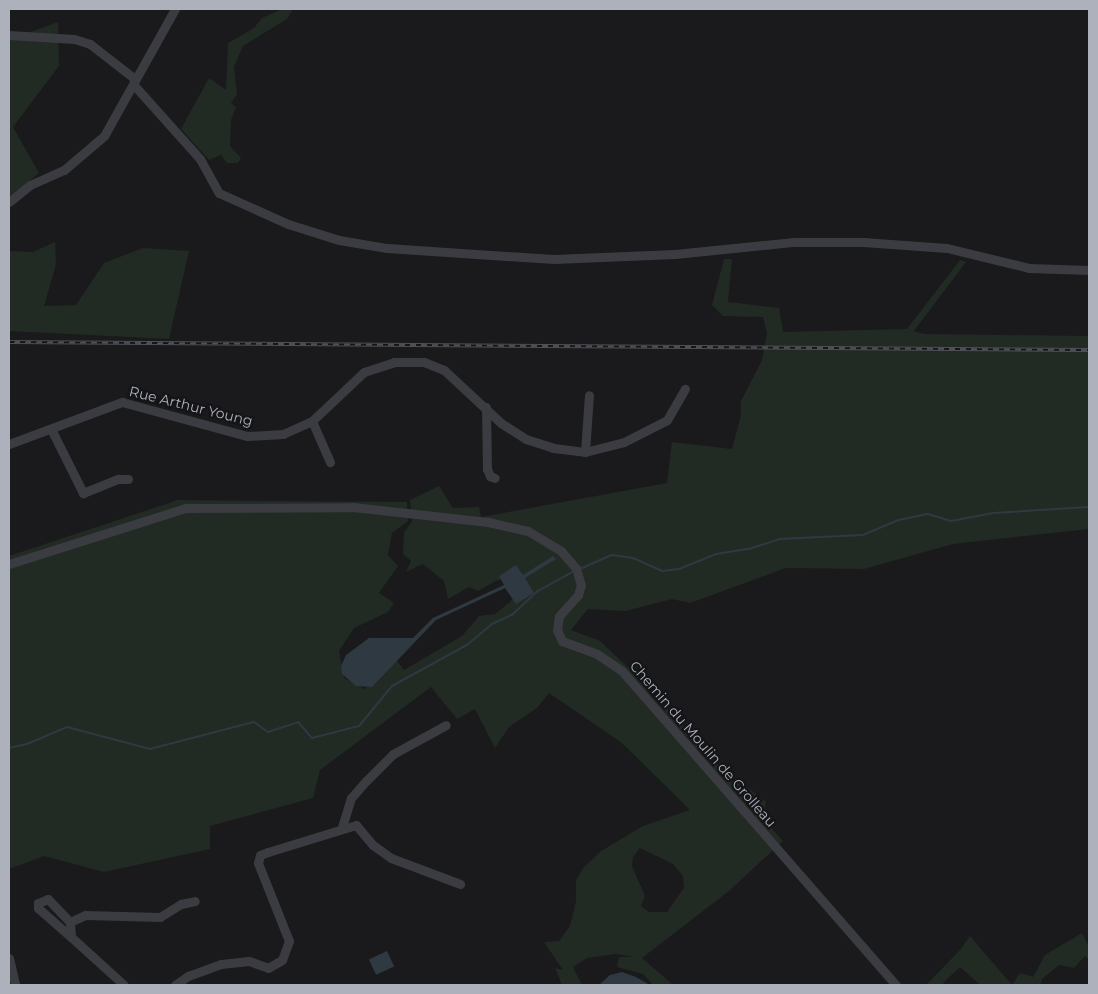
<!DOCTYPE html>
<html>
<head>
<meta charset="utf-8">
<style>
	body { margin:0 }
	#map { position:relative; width:1098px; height:994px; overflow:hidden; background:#1a1a1c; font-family:Montserrat,sans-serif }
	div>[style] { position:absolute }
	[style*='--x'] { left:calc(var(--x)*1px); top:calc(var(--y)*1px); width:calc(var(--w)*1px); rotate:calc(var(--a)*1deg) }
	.green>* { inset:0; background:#212a23 }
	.water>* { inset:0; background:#2f3941; transform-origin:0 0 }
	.stream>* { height:2px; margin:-1px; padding:0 1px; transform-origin:1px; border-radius:1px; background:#2f3941 }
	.street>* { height:9px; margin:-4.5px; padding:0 4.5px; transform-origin:4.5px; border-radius:4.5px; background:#3b3c41 }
	.rail>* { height:4px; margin-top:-2px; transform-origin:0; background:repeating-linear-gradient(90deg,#151517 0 5.5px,#4e5056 0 11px); box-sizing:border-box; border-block:1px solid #4e5056 }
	span { translate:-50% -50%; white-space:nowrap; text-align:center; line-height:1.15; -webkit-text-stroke:4.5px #151517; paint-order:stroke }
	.street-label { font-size:14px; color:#acb1bc }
	.frame { position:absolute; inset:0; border:10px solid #acb1bc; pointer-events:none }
</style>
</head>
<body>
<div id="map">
	<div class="green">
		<div style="clip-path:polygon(282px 9px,293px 9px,287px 19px,243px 46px,234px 67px,237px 94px,231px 103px,236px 107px,231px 120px,230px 146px,241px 158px,238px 163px,227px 163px,221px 155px,209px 160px,181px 129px,209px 78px,226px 90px,228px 43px,254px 28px,262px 18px)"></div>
		<div style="clip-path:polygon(58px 22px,59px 66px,13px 127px,39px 173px,9px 199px,9px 40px)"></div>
		<div style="clip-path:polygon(55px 242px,56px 264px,44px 306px,76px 305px,104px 263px,143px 248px,189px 251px,169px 339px,9px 331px,9px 251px,33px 252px)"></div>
		<div style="clip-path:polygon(evenodd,724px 259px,732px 259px,728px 302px,779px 308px,783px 332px,907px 329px,960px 260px,966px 262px,914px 331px,924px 334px,1089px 336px,1089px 529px,953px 544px,864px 569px,786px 568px,690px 603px,672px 599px,626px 611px,588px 609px,571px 630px,600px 641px,636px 675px,720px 766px,766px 802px,762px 818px,783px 841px,729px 891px,642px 958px,673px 985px,653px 985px,643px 974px,617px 967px,619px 957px,635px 957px,616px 954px,587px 958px,573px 967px,582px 985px,562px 985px,555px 968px,563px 970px,544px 942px,559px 941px,570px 926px,576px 901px,576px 880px,583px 868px,601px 851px,643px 826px,690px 810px,622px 743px,549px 693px,537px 708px,509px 727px,495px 748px,475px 709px,457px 719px,431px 687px,320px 770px,313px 798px,210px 826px,210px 849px,104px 872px,44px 856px,9px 869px,9px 556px,178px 500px,407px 502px,408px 521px,392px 533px,388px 555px,398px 566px,379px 593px,394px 603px,388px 612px,354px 628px,339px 651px,344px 678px,365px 689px,392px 654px,404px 670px,462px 636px,479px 616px,495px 614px,511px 601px,520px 582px,516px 575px,496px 581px,478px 591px,469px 587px,448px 599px,444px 581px,423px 564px,406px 572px,411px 561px,403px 554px,404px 533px,412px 521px,410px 500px,439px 486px,453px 508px,479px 507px,481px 517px,667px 483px,672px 442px,732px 449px,741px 415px,741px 401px,762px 360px,767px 333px,763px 317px,723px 316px,712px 305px,724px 259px,640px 848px,673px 864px,683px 876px,684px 888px,667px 912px,649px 912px,641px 906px,645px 896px,632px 866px,633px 857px,640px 848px)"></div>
		<div style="clip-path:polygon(1082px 933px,1089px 947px,1089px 960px,1085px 956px,1074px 968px,1059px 965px,1042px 979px,1040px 985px,980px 985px,960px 967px,943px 983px,945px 985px,926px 985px,960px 950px,970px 936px,1012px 985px,1020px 973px,1033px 977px,1045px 955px)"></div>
	</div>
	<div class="water">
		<div style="clip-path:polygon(553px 556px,556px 559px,525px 578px,534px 593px,516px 604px,505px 588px,436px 620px,372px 687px,356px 686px,342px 674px,341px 666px,346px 655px,369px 638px,413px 638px,433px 618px,504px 585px,499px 576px,516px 565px,523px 575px)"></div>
		<div style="left:387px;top:951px;width:17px;height:20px;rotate:65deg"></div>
		<div style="clip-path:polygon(622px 972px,636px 977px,650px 985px,599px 985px,610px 975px)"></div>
	</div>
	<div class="stream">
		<div style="--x:580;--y:569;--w:35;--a:-24"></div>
		<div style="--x:612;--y:555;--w:21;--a:8"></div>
		<div style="--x:633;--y:558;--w:32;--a:24"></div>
		<div style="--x:662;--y:571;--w:17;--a:-7"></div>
		<div style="--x:679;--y:569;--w:40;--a:-22"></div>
		<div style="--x:716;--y:554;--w:33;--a:-9"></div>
		<div style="--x:749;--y:549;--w:32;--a:-18"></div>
		<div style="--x:779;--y:539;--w:84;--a:-2.7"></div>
		<div style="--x:863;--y:535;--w:39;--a:-23"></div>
		<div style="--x:899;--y:520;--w:30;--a:-12"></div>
		<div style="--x:928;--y:514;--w:24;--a:17"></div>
		<div style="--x:951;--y:521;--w:43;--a:-10.8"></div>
		<div style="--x:993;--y:513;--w:96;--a:-3.6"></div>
		<div style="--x:9;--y:748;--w:18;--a:-13"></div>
		<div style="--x:27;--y:744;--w:43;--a:-23"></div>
		<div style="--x:67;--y:727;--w:86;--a:14.8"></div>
		<div style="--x:150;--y:749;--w:107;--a:-14.6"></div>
		<div style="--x:254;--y:722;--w:17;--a:36"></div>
		<div style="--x:268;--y:732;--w:32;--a:-18"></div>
		<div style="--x:298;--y:722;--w:21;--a:49"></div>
		<div style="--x:312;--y:738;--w:49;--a:-14.3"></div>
		<div style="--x:359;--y:726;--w:52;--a:-50.5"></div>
		<div style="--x:392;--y:686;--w:85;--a:-28.7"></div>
		<div style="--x:467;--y:645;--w:33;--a:-40"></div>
		<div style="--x:492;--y:624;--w:23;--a:-25"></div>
		<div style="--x:513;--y:614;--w:34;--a:-43"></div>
		<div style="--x:538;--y:591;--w:41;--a:-29.1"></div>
	</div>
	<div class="street">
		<div style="--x:9;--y:35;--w:65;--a:3.5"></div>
		<div style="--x:74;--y:39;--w:17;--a:17"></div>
		<div style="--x:90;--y:44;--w:57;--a:37.9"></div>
		<div style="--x:133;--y:84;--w:101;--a:48.2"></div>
		<div style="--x:200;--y:159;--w:39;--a:61"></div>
		<div style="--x:219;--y:193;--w:76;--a:24.2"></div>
		<div style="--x:288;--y:224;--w:53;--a:17.4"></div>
		<div style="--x:339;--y:240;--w:49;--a:9.5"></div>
		<div style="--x:387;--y:248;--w:167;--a:3.8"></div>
		<div style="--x:554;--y:259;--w:121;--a:-2.4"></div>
		<div style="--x:675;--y:254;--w:120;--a:-5.8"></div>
		<div style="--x:794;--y:242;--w:69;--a:0"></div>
		<div style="--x:863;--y:242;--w:84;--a:4.1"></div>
		<div style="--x:947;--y:248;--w:84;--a:13.7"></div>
		<div style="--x:1029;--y:268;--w:60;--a:1.9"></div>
		<div style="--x:9;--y:202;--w:27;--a:-39"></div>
		<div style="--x:30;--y:185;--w:37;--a:-24"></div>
		<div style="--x:64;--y:170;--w:52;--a:-40.4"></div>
		<div style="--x:104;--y:136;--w:145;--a:-60.8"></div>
		<div style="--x:486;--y:407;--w:62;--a:89.1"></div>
		<div style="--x:487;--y:469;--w:8;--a:67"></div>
		<div style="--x:490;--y:476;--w:5;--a:22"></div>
		<div style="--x:312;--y:421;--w:45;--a:66.3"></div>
		<div style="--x:51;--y:429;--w:72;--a:63.4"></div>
		<div style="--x:83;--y:493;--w:38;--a:-22"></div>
		<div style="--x:118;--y:479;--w:10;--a:0"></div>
		<div style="--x:9;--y:444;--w:121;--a:-20.4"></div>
		<div style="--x:122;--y:402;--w:130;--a:15.2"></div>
		<div style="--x:247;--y:436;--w:36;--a:-3"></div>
		<div style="--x:283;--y:434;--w:32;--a:-24"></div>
		<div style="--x:312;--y:421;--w:71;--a:-43.3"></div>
		<div style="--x:364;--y:372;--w:32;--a:-18"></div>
		<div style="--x:394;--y:362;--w:30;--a:0"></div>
		<div style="--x:424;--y:362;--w:22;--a:22"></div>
		<div style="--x:444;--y:370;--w:78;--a:42.9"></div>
		<div style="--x:501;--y:423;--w:30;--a:33"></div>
		<div style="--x:526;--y:439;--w:28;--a:18"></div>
		<div style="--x:553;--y:448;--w:32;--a:7"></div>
		<div style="--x:585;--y:452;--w:40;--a:-14.4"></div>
		<div style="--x:624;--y:442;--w:48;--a:-27.1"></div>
		<div style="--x:667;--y:420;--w:36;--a:-60"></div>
		<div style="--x:585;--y:452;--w:57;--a:-86"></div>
		<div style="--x:9;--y:564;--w:186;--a:-17.6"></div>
		<div style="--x:186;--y:508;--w:167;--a:-0.3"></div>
		<div style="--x:353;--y:507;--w:136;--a:6.3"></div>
		<div style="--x:488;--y:522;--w:41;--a:12.7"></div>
		<div style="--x:528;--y:531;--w:39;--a:31"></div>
		<div style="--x:561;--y:551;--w:23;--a:49"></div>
		<div style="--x:576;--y:568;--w:18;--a:74"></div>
		<div style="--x:581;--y:585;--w:10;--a:107"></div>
		<div style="--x:578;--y:595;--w:28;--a:132"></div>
		<div style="--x:559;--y:616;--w:14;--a:98"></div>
		<div style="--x:557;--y:630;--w:12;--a:66"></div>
		<div style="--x:562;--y:641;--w:37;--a:20"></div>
		<div style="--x:597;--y:654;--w:30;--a:34"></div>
		<div style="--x:622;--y:671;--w:417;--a:48.9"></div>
		<div style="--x:342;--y:827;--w:30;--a:-73"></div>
		<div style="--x:351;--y:798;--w:23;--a:-49"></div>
		<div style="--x:366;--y:781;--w:38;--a:-45"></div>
		<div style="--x:393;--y:754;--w:60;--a:-28.7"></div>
		<div style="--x:70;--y:922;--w:32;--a:-134"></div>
		<div style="--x:48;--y:899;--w:11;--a:158"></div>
		<div style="--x:38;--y:903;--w:5;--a:90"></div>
		<div style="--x:38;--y:908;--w:44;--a:41.3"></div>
		<div style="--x:9;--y:958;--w:28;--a:77"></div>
		<div style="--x:124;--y:985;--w:72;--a:-137.8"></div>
		<div style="--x:71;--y:937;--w:15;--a:-94"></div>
		<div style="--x:70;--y:922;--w:17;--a:-25"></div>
		<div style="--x:85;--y:915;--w:75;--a:1.5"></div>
		<div style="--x:160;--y:917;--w:25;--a:-32"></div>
		<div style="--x:181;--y:904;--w:14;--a:-12"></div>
		<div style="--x:175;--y:985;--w:16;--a:-35"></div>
		<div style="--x:188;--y:976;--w:35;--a:-20"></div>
		<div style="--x:221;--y:964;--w:28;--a:-6"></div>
		<div style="--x:249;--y:961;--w:20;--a:20"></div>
		<div style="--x:268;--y:968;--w:16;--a:-30"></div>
		<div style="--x:282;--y:960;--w:20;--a:-70"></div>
		<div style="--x:289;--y:941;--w:84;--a:-111.7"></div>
		<div style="--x:258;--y:863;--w:8;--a:-76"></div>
		<div style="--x:260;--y:855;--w:9;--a:-21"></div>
		<div style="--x:268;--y:852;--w:92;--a:-17.1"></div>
		<div style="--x:356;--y:825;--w:26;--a:50"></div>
		<div style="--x:373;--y:845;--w:22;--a:36"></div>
		<div style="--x:391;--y:858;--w:74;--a:20.6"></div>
	</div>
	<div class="rail">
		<div style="--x:9;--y:342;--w:1080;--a:0.42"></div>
	</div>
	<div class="street-label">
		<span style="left:191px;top:406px;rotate:14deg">Rue Arthur Young</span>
		<span style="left:703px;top:744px;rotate:49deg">Chemin du Moulin de Grolleau</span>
	</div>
	<div class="frame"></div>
</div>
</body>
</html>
